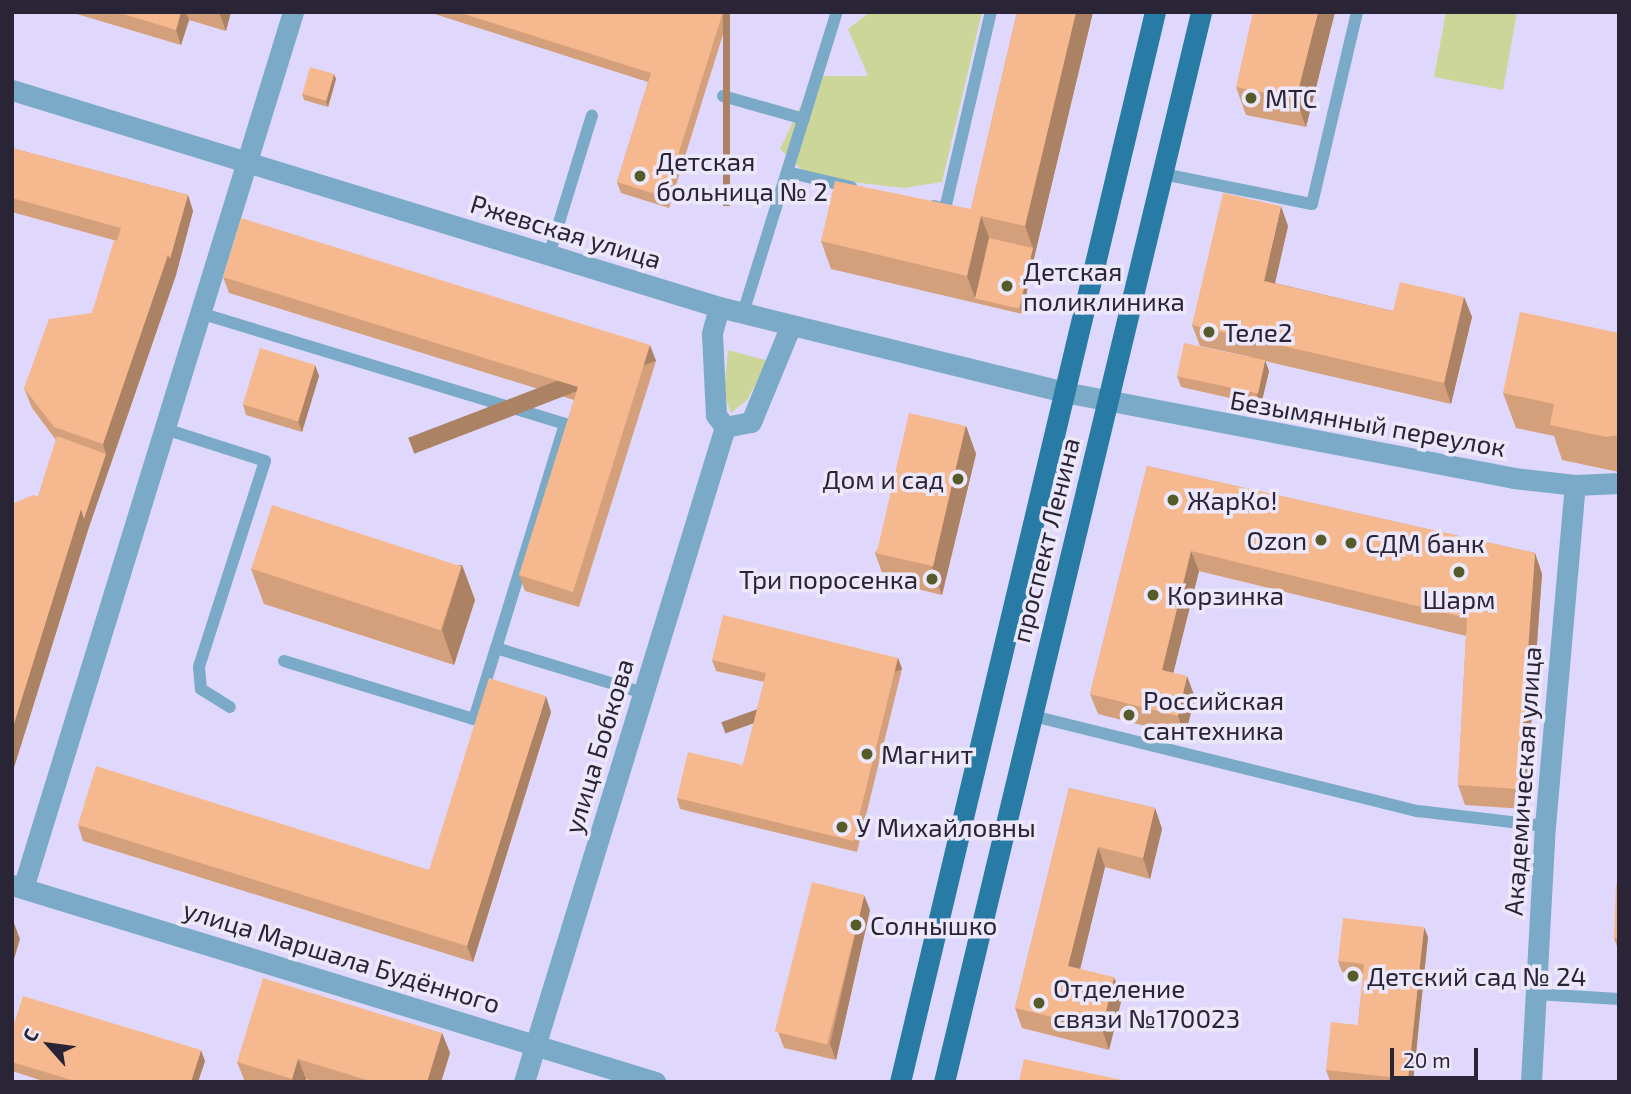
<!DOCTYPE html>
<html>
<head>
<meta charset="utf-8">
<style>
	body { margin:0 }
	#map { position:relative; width:1631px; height:1094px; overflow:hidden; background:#e0d8fc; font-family:"Exo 2",sans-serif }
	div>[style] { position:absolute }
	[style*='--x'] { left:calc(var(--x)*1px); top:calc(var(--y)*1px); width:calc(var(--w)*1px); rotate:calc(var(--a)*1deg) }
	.green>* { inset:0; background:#ccd698 }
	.lane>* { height:12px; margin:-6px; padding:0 6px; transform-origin:6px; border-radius:6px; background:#7aaac8 }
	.street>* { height:21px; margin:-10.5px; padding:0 10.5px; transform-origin:10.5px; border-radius:10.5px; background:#7aaac8 }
	.primary>* { height:21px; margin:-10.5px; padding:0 10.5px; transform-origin:10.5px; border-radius:10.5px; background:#277ba5 }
	.wall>* { inset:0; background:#d49f7b }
	.shaded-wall>* { inset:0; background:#ac8264; transform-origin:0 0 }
	.building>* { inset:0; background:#f6b98f; transform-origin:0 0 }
	.dots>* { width:19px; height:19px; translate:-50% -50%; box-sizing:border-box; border:4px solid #ece8fa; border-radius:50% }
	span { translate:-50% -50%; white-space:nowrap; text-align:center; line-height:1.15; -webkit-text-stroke:7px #ece8fa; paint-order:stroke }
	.poi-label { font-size:26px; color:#2a2536 }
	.left { translate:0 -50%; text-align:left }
	.right { translate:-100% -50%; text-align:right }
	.street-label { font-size:26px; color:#2a2536 }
	.frame { position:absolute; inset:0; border:14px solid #2a2536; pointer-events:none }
	.north { position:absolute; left:14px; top:1010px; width:70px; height:70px; -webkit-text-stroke:5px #ece8fa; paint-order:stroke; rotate:298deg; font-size:19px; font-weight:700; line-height:28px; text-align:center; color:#2a2536 }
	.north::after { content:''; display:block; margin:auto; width:24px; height:32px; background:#2a2536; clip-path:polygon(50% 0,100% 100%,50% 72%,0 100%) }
	.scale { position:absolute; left:1390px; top:1048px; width:88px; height:32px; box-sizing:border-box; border:4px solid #2a2536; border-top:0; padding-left:9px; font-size:21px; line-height:24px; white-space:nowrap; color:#2a2536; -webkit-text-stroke:5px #ece8fa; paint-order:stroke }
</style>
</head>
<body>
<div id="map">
	<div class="green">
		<div style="clip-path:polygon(870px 12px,982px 12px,942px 182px,904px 188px,842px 181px,802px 170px,780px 149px,815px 76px,868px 76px,848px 29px)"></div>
		<div style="clip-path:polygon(1446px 12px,1517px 12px,1503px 90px,1434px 77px)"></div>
		<div style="clip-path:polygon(728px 350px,769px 361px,747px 400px,731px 413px,724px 394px)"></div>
	</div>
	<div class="lane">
		<div style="--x:723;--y:96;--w:84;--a:15.9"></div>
		<div style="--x:787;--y:172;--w:66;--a:13.2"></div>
		<div style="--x:1163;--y:174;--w:152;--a:11.4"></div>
		<div style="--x:1312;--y:204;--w:197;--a:-76.8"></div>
		<div style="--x:934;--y:206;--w:11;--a:15"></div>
		<div style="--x:945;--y:209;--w:202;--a:-76.9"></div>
		<div style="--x:549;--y:255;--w:146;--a:-72.9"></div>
		<div style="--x:200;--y:313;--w:382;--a:16.9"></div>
		<div style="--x:565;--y:424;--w:234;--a:107.1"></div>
		<div style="--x:743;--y:313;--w:315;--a:-72.7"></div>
		<div style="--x:165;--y:429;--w:105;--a:17.7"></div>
		<div style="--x:265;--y:461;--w:216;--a:107.8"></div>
		<div style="--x:199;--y:667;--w:22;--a:85"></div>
		<div style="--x:201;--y:689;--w:34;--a:32"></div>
		<div style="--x:284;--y:661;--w:199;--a:17"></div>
		<div style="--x:474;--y:719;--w:74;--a:-72.8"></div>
		<div style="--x:496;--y:648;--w:154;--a:17"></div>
		<div style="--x:1029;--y:715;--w:401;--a:13.9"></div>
		<div style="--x:1418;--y:811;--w:128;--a:6.7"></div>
		<div style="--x:1536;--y:994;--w:83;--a:3.4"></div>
	</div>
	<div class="street">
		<div style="--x:12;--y:90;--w:740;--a:17.06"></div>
		<div style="--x:719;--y:307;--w:355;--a:13.8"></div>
		<div style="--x:1064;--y:392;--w:458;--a:10.8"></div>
		<div style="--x:1514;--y:478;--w:61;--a:6.5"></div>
		<div style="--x:1575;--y:485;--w:44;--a:-2.6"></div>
		<div style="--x:719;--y:307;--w:28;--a:105"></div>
		<div style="--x:712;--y:334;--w:81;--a:87.2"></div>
		<div style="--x:716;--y:415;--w:15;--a:53"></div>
		<div style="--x:725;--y:427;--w:26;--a:-11"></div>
		<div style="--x:751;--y:422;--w:105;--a:-67.6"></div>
		<div style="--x:12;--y:885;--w:673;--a:17.03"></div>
		<div style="--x:23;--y:888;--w:917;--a:-72.87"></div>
		<div style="--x:524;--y:1082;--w:685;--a:-72.94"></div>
		<div style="--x:1531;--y:1082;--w:256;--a:-86.9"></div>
		<div style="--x:1545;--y:826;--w:342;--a:-85"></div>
	</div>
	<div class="primary">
		<div style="--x:900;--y:1082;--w:1100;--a:-76.6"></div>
		<div style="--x:944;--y:1082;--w:1100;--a:-76.49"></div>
	</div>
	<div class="wall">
		<div style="clip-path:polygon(70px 12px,231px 12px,226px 31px,189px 20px,181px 45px)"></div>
		<div style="clip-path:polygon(428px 12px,667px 12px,670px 13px,670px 12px,730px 12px,669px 208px,621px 193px,617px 182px,648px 82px)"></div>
		<div style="clip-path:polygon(1017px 12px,1093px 12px,1035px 254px,1022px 314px,831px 269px,821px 241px,971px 209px)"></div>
		<div style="clip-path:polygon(1335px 12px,1306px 127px,1246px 115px,1236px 87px)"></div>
		<div style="clip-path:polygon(336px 79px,328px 107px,304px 100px,302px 94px)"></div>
		<div style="clip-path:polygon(12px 148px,188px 195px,193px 211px,176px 275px,88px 530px,12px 774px,12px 504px,38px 497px,56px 440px,32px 408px,24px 388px,92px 313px,117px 241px,12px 212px)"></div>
		<div style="clip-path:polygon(1288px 226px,1275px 283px,1393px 311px,1464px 297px,1472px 317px,1451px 404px,1265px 361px,1269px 371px,1261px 405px,1181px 387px,1177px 376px,1251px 357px,1200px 346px,1192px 325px)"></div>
		<div style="clip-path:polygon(223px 277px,656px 361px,579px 607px,525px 591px,519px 575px,574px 400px,229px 293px)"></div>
		<div style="clip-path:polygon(1619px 333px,1619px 472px,1562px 460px,1554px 436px,1516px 428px,1503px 393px)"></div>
		<div style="clip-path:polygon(315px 365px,319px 376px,302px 432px,246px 415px,243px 404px)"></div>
		<div style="clip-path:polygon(966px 426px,976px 454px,942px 595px,885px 581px,875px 553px)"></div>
		<div style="clip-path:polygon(1147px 466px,1535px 553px,1542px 574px,1525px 809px,1465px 805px,1458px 785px,1466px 636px,1199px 571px,1173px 673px,1195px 697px,1185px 736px,1098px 714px,1090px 694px)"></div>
		<div style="clip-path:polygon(462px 565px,475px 600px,454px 665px,264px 604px,251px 569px)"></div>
		<div style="clip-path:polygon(898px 658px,902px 669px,857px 852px,680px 809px,677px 798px,743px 765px,764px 682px,716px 671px,712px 660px)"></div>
		<div style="clip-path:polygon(551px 712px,473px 962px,83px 841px,78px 825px,429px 870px)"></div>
		<div style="clip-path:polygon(1069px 788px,1155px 808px,1162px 829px,1150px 879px,1105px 867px,1080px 969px,1122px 998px,1109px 1050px,1022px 1028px,1015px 1008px)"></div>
		<div style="clip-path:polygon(1619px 883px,1619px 952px,1614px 938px)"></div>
		<div style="clip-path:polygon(870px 910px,836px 1060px,784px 1048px,778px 1032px)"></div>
		<div style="clip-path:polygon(1428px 937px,1413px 1082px,1330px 1081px,1326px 1070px,1358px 1025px,1363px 974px,1342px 972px,1338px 961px)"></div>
		<div style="clip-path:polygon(12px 1030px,205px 1061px,198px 1082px,46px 1082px,12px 1071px)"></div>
		<div style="clip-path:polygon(442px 1033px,450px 1053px,441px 1082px,315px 1082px,306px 1079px,305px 1082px,245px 1082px,237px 1062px)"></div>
	</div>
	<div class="shaded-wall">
		<div style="clip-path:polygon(181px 12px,186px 12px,189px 20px,181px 45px,176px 30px)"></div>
		<div style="clip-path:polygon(221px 12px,231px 12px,226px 31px,220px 15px)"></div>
		<div style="left:723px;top:12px;width:7px;height:194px"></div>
		<div style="clip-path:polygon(1076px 12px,1093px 12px,1035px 254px,1022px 314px,1020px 308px,1033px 248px,1025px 226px)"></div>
		<div style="clip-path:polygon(1318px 12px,1335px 12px,1306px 127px,1296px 99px)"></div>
		<div style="clip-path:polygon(334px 74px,336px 79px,328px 107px,326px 101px)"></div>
		<div style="clip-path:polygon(188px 195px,193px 211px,176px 275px,88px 530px,12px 774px,12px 730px,81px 509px,106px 454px,103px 444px)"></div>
		<div style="clip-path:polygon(1281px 206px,1288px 226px,1271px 301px,1264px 281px)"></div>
		<div style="clip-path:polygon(981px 216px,991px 243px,975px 298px,967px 276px)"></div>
		<div style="clip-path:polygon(1464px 297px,1472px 317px,1451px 404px,1444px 383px)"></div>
		<div style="left:650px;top:345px;width:17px;height:259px;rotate:69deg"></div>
		<div style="clip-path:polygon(1265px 360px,1269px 371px,1261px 405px,1257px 394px)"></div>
		<div style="clip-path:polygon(315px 365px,319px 376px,302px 432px,298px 421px)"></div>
		<div style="clip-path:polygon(966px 426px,976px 454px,942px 595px,932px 567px)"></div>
		<div style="clip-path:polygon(1191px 551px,1199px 571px,1169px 690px,1162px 670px)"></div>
		<div style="clip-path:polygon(1535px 553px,1542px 574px,1525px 809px,1518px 789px)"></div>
		<div style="clip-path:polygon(462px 565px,475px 600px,454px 665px,442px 630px)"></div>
		<div style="left:898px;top:658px;width:12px;height:188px;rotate:70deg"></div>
		<div style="clip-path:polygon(1187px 676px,1195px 697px,1185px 736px,1178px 716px)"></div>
		<div style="clip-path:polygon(546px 696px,551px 712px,473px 962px,467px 946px)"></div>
		<div style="clip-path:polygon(1155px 808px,1162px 829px,1150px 879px,1143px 858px)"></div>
		<div style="clip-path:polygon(1098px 847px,1105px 867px,1076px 986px,1068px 966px)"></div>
		<div style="clip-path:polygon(864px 895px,870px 910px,836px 1060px,830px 1044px)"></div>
		<div style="clip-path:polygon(14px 923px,20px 939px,12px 966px,12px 930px)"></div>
		<div style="clip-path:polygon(1424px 927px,1428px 937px,1413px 1082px,1409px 1082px,1408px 1079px)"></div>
		<div style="clip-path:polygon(1114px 977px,1122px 998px,1109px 1050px,1102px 1029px)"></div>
		<div style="clip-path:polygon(442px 1033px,450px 1053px,441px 1082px,427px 1082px)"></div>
		<div style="clip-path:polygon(201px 1050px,205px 1061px,198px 1082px,191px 1082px)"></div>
		<div style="clip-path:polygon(298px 1059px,306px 1079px,305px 1082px,293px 1082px,292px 1079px)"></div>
	</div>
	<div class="building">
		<div style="clip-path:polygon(117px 12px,181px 12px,176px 30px)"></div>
		<div style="clip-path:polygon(458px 12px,667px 12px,670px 13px,670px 12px,723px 12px,665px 197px,617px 182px,651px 73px)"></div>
		<div style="clip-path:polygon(1017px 12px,1076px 12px,1025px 226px,981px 216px,967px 276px,821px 241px,835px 181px,971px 209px)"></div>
		<div style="clip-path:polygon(1253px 12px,1318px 12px,1296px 99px,1236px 87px)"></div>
		<div style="left:310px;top:67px;width:25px;height:28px;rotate:16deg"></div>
		<div style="clip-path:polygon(12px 148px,188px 195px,170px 259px,168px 255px,117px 241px,121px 228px,12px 198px)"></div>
		<div style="clip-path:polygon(1223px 193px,1281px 206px,1264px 281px,1393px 311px,1400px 282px,1464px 297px,1444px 383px,1192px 325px)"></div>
		<div style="clip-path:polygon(241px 218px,650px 345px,573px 592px,519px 575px,578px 387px,223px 277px)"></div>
		<div style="left:989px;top:238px;width:45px;height:62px;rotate:13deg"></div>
		<div style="clip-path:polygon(114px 240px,168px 255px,103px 444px,54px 427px,24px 388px,49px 319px,92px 313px)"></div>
		<div style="clip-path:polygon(1520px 312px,1619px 333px,1619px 435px,1606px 437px,1550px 425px,1554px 404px,1503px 393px)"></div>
		<div style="left:1184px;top:343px;width:83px;height:34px;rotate:12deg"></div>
		<div style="left:260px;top:348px;width:58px;height:59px;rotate:17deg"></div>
		<div style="left:909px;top:413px;width:58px;height:144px;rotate:13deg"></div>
		<div style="clip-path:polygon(57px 436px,106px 454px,84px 519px,81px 509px,38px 497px)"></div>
		<div style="clip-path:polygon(1147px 466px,1535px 553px,1518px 789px,1458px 785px,1467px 618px,1191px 551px,1162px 670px,1187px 676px,1178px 716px,1090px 694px)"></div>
		<div style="clip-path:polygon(33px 495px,81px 509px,12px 730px,12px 504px)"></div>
		<div style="left:272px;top:505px;width:199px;height:67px;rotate:18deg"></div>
		<div style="clip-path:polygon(723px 615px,898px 658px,853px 841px,677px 798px,688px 752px,743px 765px,766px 673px,712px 660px)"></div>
		<div style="clip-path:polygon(489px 678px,546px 696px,467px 946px,78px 825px,96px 766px,429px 870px)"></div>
		<div style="clip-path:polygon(1069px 788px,1155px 808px,1143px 858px,1098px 847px,1068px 966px,1114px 977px,1102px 1029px,1015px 1008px)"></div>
		<div style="left:812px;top:882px;width:54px;height:154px;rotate:14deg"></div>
		<div style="clip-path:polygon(1616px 883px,1619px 883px,1619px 938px,1614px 938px)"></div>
		<div style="clip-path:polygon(1343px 918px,1424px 927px,1408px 1079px,1326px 1070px,1331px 1022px,1358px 1025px,1364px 964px,1338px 961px)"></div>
		<div style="clip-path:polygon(263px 978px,442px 1033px,427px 1082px,367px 1082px,367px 1080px,298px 1059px,292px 1079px,237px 1062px)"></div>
		<div style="clip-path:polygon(23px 996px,201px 1050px,191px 1082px,78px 1082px,12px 1062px,12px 1030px)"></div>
		<div style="clip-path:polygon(1024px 1059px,1131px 1082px,1019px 1082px)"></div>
	</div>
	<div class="dots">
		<div style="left:1251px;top:98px;background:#555c2a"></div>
		<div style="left:640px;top:176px;background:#555c2a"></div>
		<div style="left:1007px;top:286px;background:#555c2a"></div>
		<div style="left:1209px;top:332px;background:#555c2a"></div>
		<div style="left:958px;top:479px;background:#555c2a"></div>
		<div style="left:1173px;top:500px;background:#555c2a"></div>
		<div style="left:1321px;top:540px;background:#555c2a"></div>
		<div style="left:1351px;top:543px;background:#555c2a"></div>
		<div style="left:1459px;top:572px;background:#555c2a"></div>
		<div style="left:932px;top:579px;background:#555c2a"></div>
		<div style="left:1153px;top:595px;background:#555c2a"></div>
		<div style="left:1129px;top:715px;background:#555c2a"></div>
		<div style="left:867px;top:754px;background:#555c2a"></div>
		<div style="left:842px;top:827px;background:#555c2a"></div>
		<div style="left:856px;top:925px;background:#555c2a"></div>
		<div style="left:1353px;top:976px;background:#555c2a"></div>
		<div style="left:1039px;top:1003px;background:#555c2a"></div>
	</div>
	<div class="poi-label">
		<span class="left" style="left:1265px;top:98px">МТС</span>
		<span class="left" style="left:656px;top:176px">Детская<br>больница № 2</span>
		<span class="left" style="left:1023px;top:286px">Детская<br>поликлиника</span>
		<span class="left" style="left:1223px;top:332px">Теле2</span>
		<span class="right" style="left:944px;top:479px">Дом и сад</span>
		<span class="left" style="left:1187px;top:500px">ЖарКо!</span>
		<span class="right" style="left:1307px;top:540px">Ozon</span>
		<span class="left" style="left:1365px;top:543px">СДМ банк</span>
		<span class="right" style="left:918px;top:579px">Три поросенка</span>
		<span class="left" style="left:1167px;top:595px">Корзинка</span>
		<span style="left:1459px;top:599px">Шарм</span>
		<span class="left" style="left:1143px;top:715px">Российская<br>сантехника</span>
		<span class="left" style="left:881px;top:754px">Магнит</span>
		<span class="left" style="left:856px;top:827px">У Михайловны</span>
		<span class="left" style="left:870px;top:925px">Солнышко</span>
		<span class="left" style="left:1367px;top:976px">Детский сад № 24</span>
		<span class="left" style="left:1053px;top:1003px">Отделение<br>связи №170023</span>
	</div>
	<div class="street-label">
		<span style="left:566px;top:231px;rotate:17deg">Ржевская улица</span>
		<span style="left:1368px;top:423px;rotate:10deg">Безымянный переулок</span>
		<span style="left:1045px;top:540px;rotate:-76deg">проспект Ленина</span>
		<span style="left:598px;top:746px;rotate:-73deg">улица Бобкова</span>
		<span style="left:1522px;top:781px;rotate:-86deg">Академическая улица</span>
		<span style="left:342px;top:956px;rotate:17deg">улица Маршала Будённого</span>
	</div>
	<div class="frame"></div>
	<div class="north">С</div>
	<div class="scale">20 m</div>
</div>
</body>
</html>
